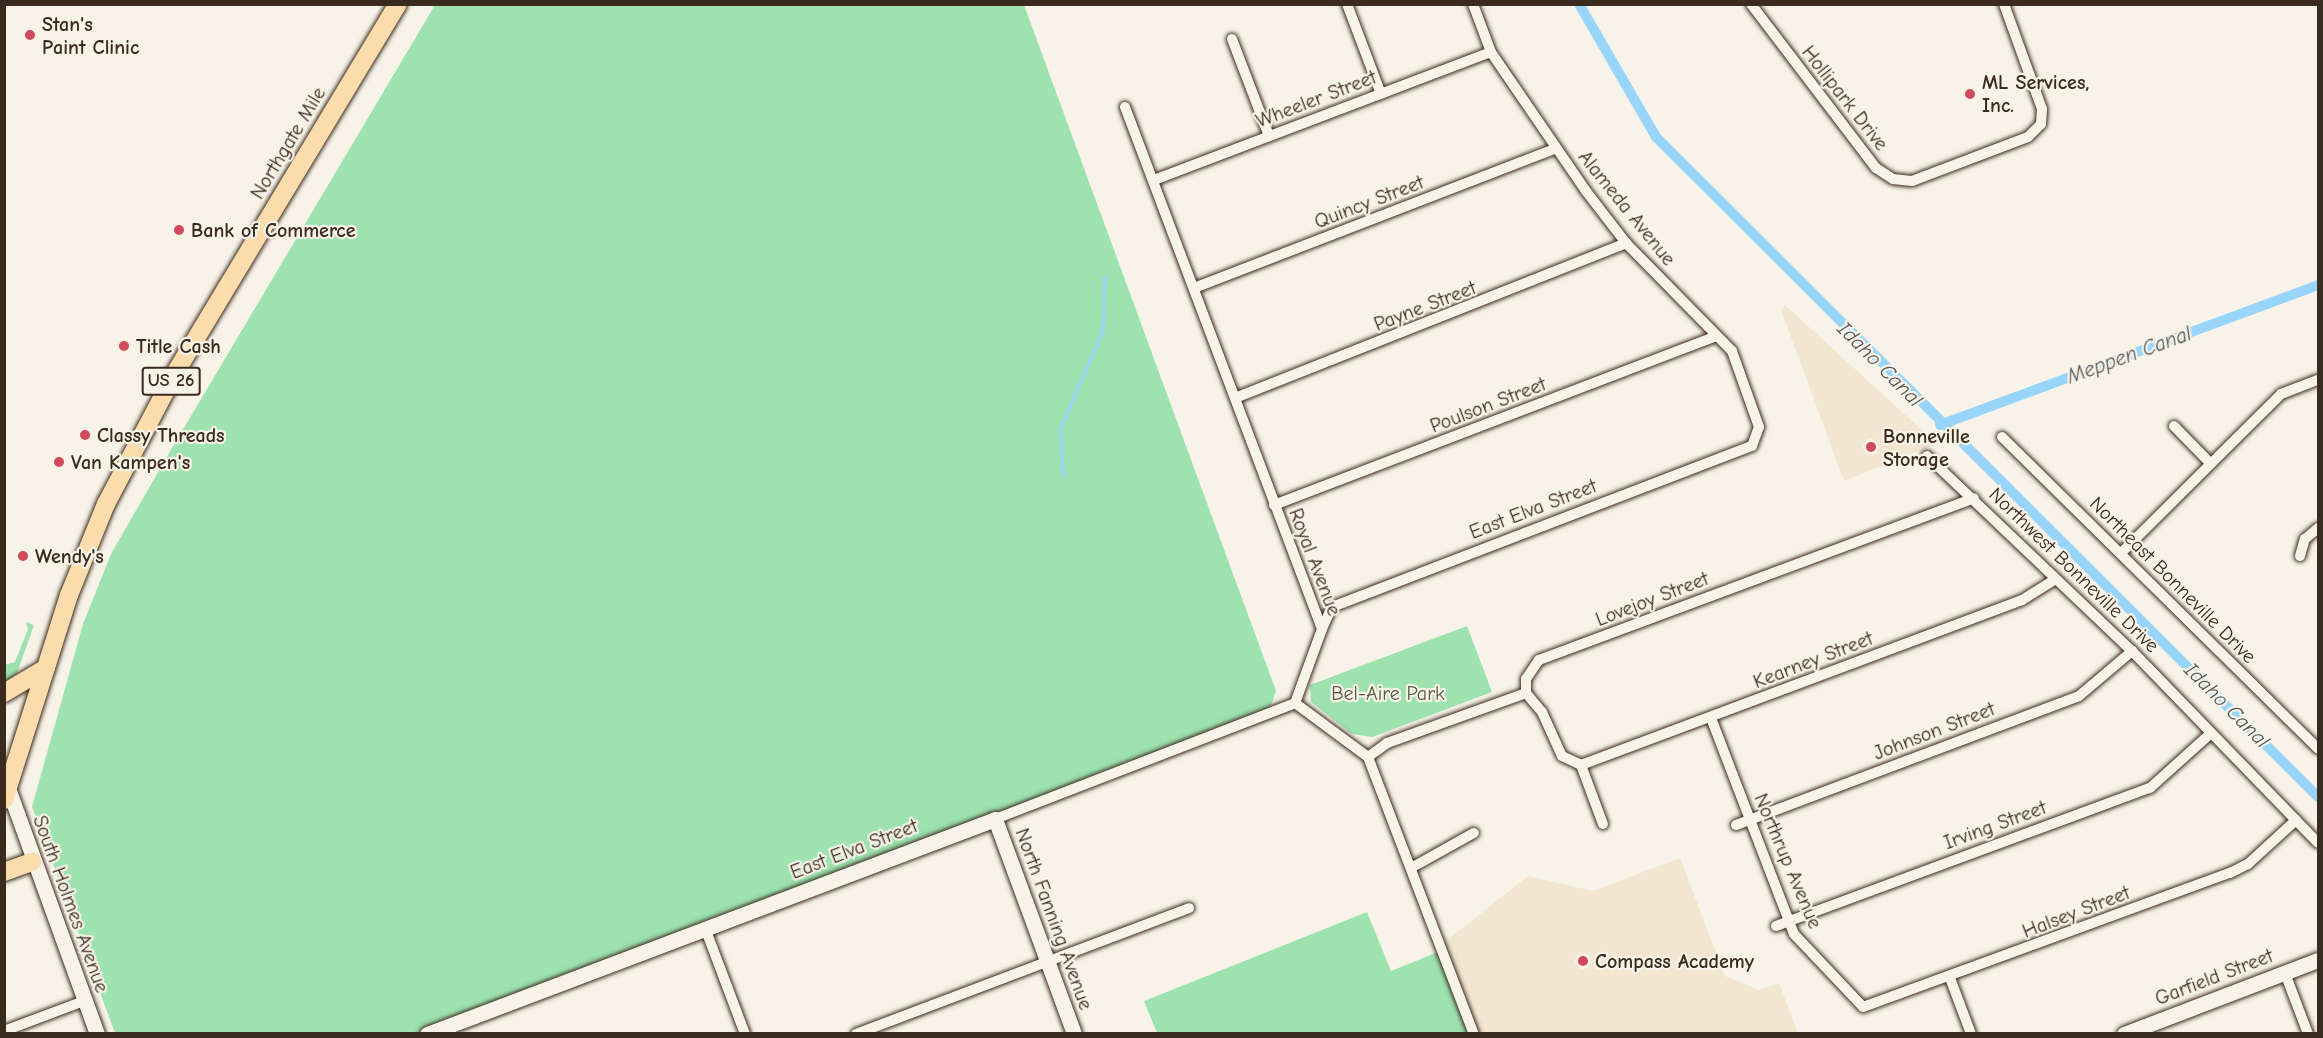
<!DOCTYPE html>
<html>
<head>
<meta charset="utf-8">
<style>
	body { margin:0 }
	#map { position:relative; width:2323px; height:1038px; overflow:hidden; background:#f7f3e8; font-family:"Comic Neue",sans-serif }
	div>[style] { position:absolute }
	[style*='--x'] { left:calc(var(--x)*1px); top:calc(var(--y)*1px); width:calc(var(--w)*1px); rotate:calc(var(--a)*1deg) }
	.built>* { inset:0; background:#f2e6d1 }
	.green>* { inset:0; background:#9de2af }
	.stream>* { height:3px; margin:-1.5px; padding:0 1.5px; transform-origin:1.5px; border-radius:1.5px; background:#99d5fa }
	.canal>* { height:10px; margin:-5px; padding:0 5px; transform-origin:5px; border-radius:5px; background:#99d5fa }
	.roads { filter:drop-shadow(0 0 2px #3b2a1e) drop-shadow(0 0 2px #3b2a1e) }
	.street>* { height:10px; margin:-5px; padding:0 5px; transform-origin:5px; border-radius:5px; background:#f7f3e8 }
	.secondary>* { height:15px; margin:-7.5px; padding:0 7.5px; transform-origin:7.5px; border-radius:7.5px; background:#f7f3e8 }
	.highway>* { height:18px; margin:-9px; padding:0 9px; transform-origin:9px; border-radius:9px; background:#fcdcac }
	.dots>* { width:16px; height:16px; translate:-50% -50%; box-sizing:border-box; border:3px solid #f7f3e8; border-radius:50% }
	span { translate:-50% -50%; white-space:nowrap; text-align:center; line-height:1.15; -webkit-text-stroke:4.5px #f7f3e8; paint-order:stroke }
	.shield-label span { padding:2px 4px; background:#f7f3e8; border:2px solid; border-radius:4px; -webkit-text-stroke-width:0 }
	.shield-label { font-size:18px; color:#3b2a1e; font-weight:700 }
	.poi-label { font-size:20px; color:#3b2a1e; font-weight:700 }
	.left { translate:0 -50%; text-align:left }
	.street-label { font-size:20px; color:#3b2a1e }
	.park-label { font-size:20px; color:#545842 }
	.water-label { font-size:21px; color:#525555; font-style:italic }
	.frame { position:absolute; inset:0; border:6px solid #3b2a1e; pointer-events:none }
</style>
</head>
<body>
<div id="map">
	<div class="built">
		<div style="clip-path:polygon(1785px 305px,1937px 444px,1844px 481px,1781px 310px)"></div>
		<div style="clip-path:polygon(1680px 858px,1725px 976px,1759px 990px,1779px 983px,1798px 1033px,1474px 1033px,1441px 945px,1528px 876px,1593px 891px)"></div>
	</div>
	<div class="green">
		<div style="clip-path:polygon(435px 5px,1024px 5px,1276px 691px,1268px 714px,427px 1033px,115px 1033px,32px 807px,83px 624px,111px 554px,172px 448px)"></div>
		<div style="clip-path:polygon(26px 622px,34px 625px,17px 673px,5px 684px,4px 665px,15px 662px,28px 629px)"></div>
		<div style="clip-path:polygon(1467px 626px,1492px 692px,1372px 737px,1352px 734px,1311px 702px,1310px 685px)"></div>
		<div style="clip-path:polygon(1367px 912px,1391px 971px,1443px 950px,1474px 1033px,1157px 1033px,1144px 1001px)"></div>
	</div>
	<div class="stream">
		<div style="--x:1063;--y:475;--w:46;--a:-93.7"></div>
		<div style="--x:1060;--y:429;--w:109;--a:-66.7"></div>
		<div style="--x:1103;--y:329;--w:53;--a:-88.9"></div>
	</div>
	<div class="canal">
		<div style="--x:1579;--y:4;--w:154;--a:59.9"></div>
		<div style="--x:1656;--y:137;--w:935;--a:44.91"></div>
		<div style="--x:1940;--y:425;--w:403;--a:-20.3"></div>
	</div>
	<div class="roads">
		<div class="street">
			<div style="--x:1347;--y:4;--w:96;--a:69.3"></div>
			<div style="--x:1751;--y:4;--w:206;--a:52.7"></div>
			<div style="--x:1876;--y:168;--w:20;--a:33"></div>
			<div style="--x:1893;--y:179;--w:19;--a:6"></div>
			<div style="--x:1912;--y:181;--w:124;--a:-20.8"></div>
			<div style="--x:2028;--y:137;--w:18;--a:-45"></div>
			<div style="--x:2041;--y:124;--w:15;--a:-86"></div>
			<div style="--x:2042;--y:109;--w:112;--a:-109.9"></div>
			<div style="--x:1232;--y:39;--w:104;--a:69.1"></div>
			<div style="--x:1125;--y:107;--w:558;--a:69.32"></div>
			<div style="--x:1322;--y:629;--w:79;--a:110"></div>
			<div style="--x:1154;--y:180;--w:360;--a:-20.8"></div>
			<div style="--x:1194;--y:288;--w:388;--a:-21.1"></div>
			<div style="--x:1235;--y:398;--w:421;--a:-21.6"></div>
			<div style="--x:2174;--y:426;--w:50;--a:45.8"></div>
			<div style="--x:2002;--y:437;--w:444;--a:44.6"></div>
			<div style="--x:1927;--y:456;--w:283;--a:43.6"></div>
			<div style="--x:2132;--y:651;--w:267;--a:45.9"></div>
			<div style="--x:1274;--y:505;--w:472;--a:-20.9"></div>
			<div style="--x:2121;--y:553;--w:226;--a:-44.8"></div>
			<div style="--x:2281;--y:394;--w:40;--a:-21"></div>
			<div style="--x:2300;--y:556;--w:18;--a:-74"></div>
			<div style="--x:2305;--y:539;--w:17;--a:-40"></div>
			<div style="--x:1322;--y:629;--w:24;--a:-66"></div>
			<div style="--x:1332;--y:607;--w:450;--a:-21"></div>
			<div style="--x:1752;--y:446;--w:20;--a:-70"></div>
			<div style="--x:1759;--y:427;--w:81;--a:-109.6"></div>
			<div style="--x:1732;--y:351;--w:151;--a:-134.5"></div>
			<div style="--x:1626;--y:243;--w:66;--a:-127.6"></div>
			<div style="--x:1586;--y:191;--w:168;--a:-124.4"></div>
			<div style="--x:1491;--y:52;--w:51;--a:-110.6"></div>
			<div style="--x:1526;--y:693;--w:14;--a:-90"></div>
			<div style="--x:1526;--y:679;--w:23;--a:-56"></div>
			<div style="--x:1539;--y:660;--w:464;--a:-20.4"></div>
			<div style="--x:1526;--y:693;--w:25;--a:50"></div>
			<div style="--x:1542;--y:712;--w:48;--a:65.6"></div>
			<div style="--x:1562;--y:756;--w:21;--a:25"></div>
			<div style="--x:1581;--y:765;--w:63;--a:69.6"></div>
			<div style="--x:1295;--y:703;--w:91;--a:36.5"></div>
			<div style="--x:1368;--y:757;--w:297;--a:69.1"></div>
			<div style="--x:1711;--y:718;--w:231;--a:69"></div>
			<div style="--x:1794;--y:934;--w:100;--a:46.6"></div>
			<div style="--x:1863;--y:1007;--w:391;--a:-20.1"></div>
			<div style="--x:2230;--y:873;--w:20;--a:-27"></div>
			<div style="--x:2248;--y:864;--w:65;--a:-42.5"></div>
			<div style="--x:1368;--y:757;--w:24;--a:-36"></div>
			<div style="--x:1387;--y:743;--w:148;--a:-19.8"></div>
			<div style="--x:1581;--y:765;--w:471;--a:-20.5"></div>
			<div style="--x:2022;--y:600;--w:38;--a:-32"></div>
			<div style="--x:995;--y:819;--w:322;--a:-21.1"></div>
			<div style="--x:1736;--y:825;--w:366;--a:-20.6"></div>
			<div style="--x:2079;--y:696;--w:70;--a:-40.3"></div>
			<div style="--x:1411;--y:868;--w:72;--a:-29.1"></div>
			<div style="--x:1776;--y:926;--w:399;--a:-20.3"></div>
			<div style="--x:2150;--y:788;--w:82;--a:-42"></div>
			<div style="--x:705;--y:928;--w:113;--a:69.3"></div>
			<div style="--x:2285;--y:973;--w:65;--a:69.3"></div>
			<div style="--x:1950;--y:978;--w:60;--a:69.4"></div>
			<div style="--x:4;--y:1031;--w:85;--a:-20.6"></div>
			<div style="--x:856;--y:1034;--w:356;--a:-20.7"></div>
		</div>
		<div class="secondary">
			<div style="--x:8;--y:788;--w:262;--a:70.1"></div>
			<div style="--x:427;--y:1034;--w:607;--a:-20.73"></div>
			<div style="--x:995;--y:819;--w:229;--a:69.8"></div>
			<div style="--x:2124;--y:1034;--w:208;--a:-20.9"></div>
		</div>
		<div class="highway">
			<div style="--x:4;--y:693;--w:49;--a:-30.8"></div>
			<div style="--x:4;--y:800;--w:215;--a:-72.4"></div>
			<div style="--x:69;--y:595;--w:98;--a:-67.9"></div>
			<div style="--x:106;--y:504;--w:146;--a:-62.2"></div>
			<div style="--x:174;--y:375;--w:433;--a:-58.9"></div>
			<div style="--x:4;--y:872;--w:30;--a:-20"></div>
		</div>
	</div>
	<div class="dots">
		<div style="left:30px;top:35px;background:#d1495b"></div>
		<div style="left:1970px;top:94px;background:#d1495b"></div>
		<div style="left:179px;top:230px;background:#d1495b"></div>
		<div style="left:124px;top:346px;background:#d1495b"></div>
		<div style="left:85px;top:435px;background:#d1495b"></div>
		<div style="left:1871px;top:447px;background:#d1495b"></div>
		<div style="left:59px;top:462px;background:#d1495b"></div>
		<div style="left:23px;top:556px;background:#d1495b"></div>
		<div style="left:1583px;top:961px;background:#d1495b"></div>
	</div>
	<div class="shield-label">
		<span style="left:171px;top:381px">US 26</span>
	</div>
	<div class="poi-label">
		<span class="left" style="left:42px;top:36px">Stan's<br>Paint Clinic</span>
		<span class="left" style="left:1982px;top:94px">ML Services,<br>Inc.</span>
		<span class="left" style="left:191px;top:230px">Bank of Commerce</span>
		<span class="left" style="left:136px;top:346px">Title Cash</span>
		<span class="left" style="left:97px;top:435px">Classy Threads</span>
		<span class="left" style="left:1883px;top:448px">Bonneville<br>Storage</span>
		<span class="left" style="left:71px;top:462px">Van Kampen's</span>
		<span class="left" style="left:35px;top:556px">Wendy's</span>
		<span class="left" style="left:1595px;top:961px">Compass Academy</span>
	</div>
	<div class="street-label">
		<span style="left:1845px;top:98px;rotate:52deg">Hollipark Drive</span>
		<span style="left:1316px;top:99px;rotate:-21deg">Wheeler Street</span>
		<span style="left:288px;top:143px;rotate:-59deg">Northgate Mile</span>
		<span style="left:1369px;top:202px;rotate:-21deg">Quincy Street</span>
		<span style="left:1627px;top:208px;rotate:51deg">Alameda Avenue</span>
		<span style="left:1425px;top:306px;rotate:-21deg">Payne Street</span>
		<span style="left:1488px;top:405px;rotate:-21deg">Poulson Street</span>
		<span style="left:1533px;top:509px;rotate:-21deg">East Elva Street</span>
		<span style="left:1315px;top:562px;rotate:69deg">Royal Avenue</span>
		<span style="left:2074px;top:570px;rotate:44deg">Northwest Bonneville Drive</span>
		<span style="left:2173px;top:580px;rotate:45deg">Northeast Bonneville Drive</span>
		<span style="left:1652px;top:599px;rotate:-21deg">Lovejoy Street</span>
		<span style="left:1813px;top:660px;rotate:-21deg">Kearney Street</span>
		<span style="left:1934px;top:731px;rotate:-21deg">Johnson Street</span>
		<span style="left:1995px;top:825px;rotate:-20deg">Irving Street</span>
		<span style="left:854px;top:849px;rotate:-21deg">East Elva Street</span>
		<span style="left:1788px;top:861px;rotate:67deg">Northrup Avenue</span>
		<span style="left:71px;top:904px;rotate:70deg">South Holmes Avenue</span>
		<span style="left:2076px;top:912px;rotate:-21deg">Halsey Street</span>
		<span style="left:1054px;top:919px;rotate:70deg">North Fanning Avenue</span>
		<span style="left:2214px;top:977px;rotate:-21deg">Garfield Street</span>
	</div>
	<div class="park-label">
		<span style="left:1388px;top:693px">Bel-Aire Park</span>
	</div>
	<div class="water-label">
		<span style="left:2129px;top:355px;rotate:-20deg">Meppen Canal</span>
		<span style="left:1880px;top:364px;rotate:45deg">Idaho Canal</span>
		<span style="left:2227px;top:705px;rotate:45deg">Idaho Canal</span>
	</div>
	<div class="frame"></div>
</div>
</body>
</html>
